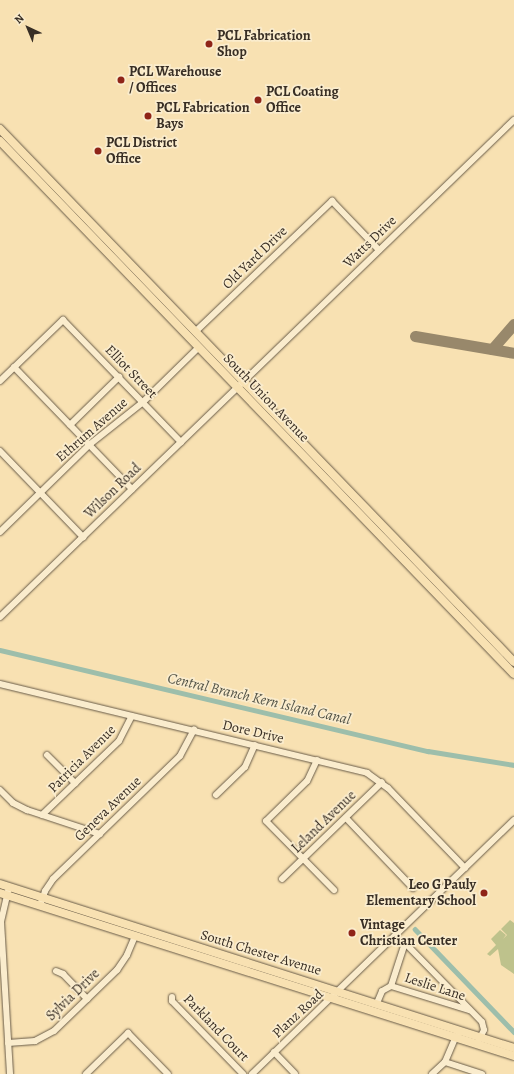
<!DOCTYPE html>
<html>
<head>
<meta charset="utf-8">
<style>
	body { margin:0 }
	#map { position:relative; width:514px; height:1074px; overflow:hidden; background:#f8e1b2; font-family:Alegreya,serif }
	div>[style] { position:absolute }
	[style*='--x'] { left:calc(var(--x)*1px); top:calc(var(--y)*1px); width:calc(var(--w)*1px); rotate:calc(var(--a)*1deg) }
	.green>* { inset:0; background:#bec28c }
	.canal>* { height:4.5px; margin:-2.25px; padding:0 2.25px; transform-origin:2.25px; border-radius:2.25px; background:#9dbeab }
	.taxiway>* { height:11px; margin:-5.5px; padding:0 5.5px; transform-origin:5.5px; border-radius:5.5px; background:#98886b }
	.roads { filter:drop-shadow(0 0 1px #685b48) drop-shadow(0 0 1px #685b48) }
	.minor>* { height:6px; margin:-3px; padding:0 3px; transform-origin:3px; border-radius:3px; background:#faeccd }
	.major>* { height:8px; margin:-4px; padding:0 4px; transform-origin:4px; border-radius:4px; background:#f8e1b2 }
	.dots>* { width:11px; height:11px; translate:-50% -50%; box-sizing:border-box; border:2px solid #faeccd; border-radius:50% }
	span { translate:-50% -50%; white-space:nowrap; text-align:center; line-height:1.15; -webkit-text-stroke:3.5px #faeccd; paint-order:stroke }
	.poi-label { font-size:14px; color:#382e24; font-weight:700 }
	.left { translate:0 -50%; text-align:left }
	.right { translate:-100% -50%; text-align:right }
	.street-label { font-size:14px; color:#382e24 }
	.water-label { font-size:15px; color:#515246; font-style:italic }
	.north { position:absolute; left:8px; top:8px; width:40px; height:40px; -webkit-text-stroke:3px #faeccd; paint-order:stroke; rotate:316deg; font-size:11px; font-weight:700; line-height:16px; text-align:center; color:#382e24 }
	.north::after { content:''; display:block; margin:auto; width:14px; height:18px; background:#382e24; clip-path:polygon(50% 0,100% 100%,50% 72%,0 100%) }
</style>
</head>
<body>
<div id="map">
	<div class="green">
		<div style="clip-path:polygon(510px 920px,514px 923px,514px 974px,501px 965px,498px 949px,490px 956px,487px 954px,496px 945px,491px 939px,500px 930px,506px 935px,503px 939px,507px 935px,501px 929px)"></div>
	</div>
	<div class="canal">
		<div style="--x:0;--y:650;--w:440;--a:13.3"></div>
		<div style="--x:428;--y:751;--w:87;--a:9.2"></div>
		<div style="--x:415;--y:929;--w:143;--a:46.1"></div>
	</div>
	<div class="taxiway">
		<div style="--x:415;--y:336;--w:100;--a:9.7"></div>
		<div style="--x:492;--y:349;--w:33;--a:-49"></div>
	</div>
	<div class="roads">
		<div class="minor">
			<div style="--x:195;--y:332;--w:190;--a:-43.7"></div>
			<div style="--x:332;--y:201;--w:68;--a:46.2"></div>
			<div style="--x:14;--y:367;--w:170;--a:46"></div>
			<div style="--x:0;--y:381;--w:88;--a:-44.1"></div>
			<div style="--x:63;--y:320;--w:170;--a:46"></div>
			<div style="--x:70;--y:425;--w:69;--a:-44.4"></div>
			<div style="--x:0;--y:451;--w:120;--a:46"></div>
			<div style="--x:0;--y:532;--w:124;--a:-44.3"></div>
			<div style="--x:89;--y:445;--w:69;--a:-38.5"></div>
			<div style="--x:143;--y:402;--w:78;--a:-44.5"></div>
			<div style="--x:0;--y:617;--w:715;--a:-44.04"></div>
			<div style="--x:0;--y:684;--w:378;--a:13.6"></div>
			<div style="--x:367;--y:773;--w:26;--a:36"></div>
			<div style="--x:388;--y:788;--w:111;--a:46.1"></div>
			<div style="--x:47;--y:755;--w:40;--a:45"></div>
			<div style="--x:317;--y:760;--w:23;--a:115"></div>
			<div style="--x:307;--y:781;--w:57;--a:135.7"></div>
			<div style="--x:266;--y:821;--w:97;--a:45.4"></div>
			<div style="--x:0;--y:790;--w:18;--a:45"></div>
			<div style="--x:13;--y:803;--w:16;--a:27"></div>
			<div style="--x:27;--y:810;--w:77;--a:18.2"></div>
			<div style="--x:216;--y:795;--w:40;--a:-44"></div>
			<div style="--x:245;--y:767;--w:24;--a:-66"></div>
			<div style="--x:42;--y:815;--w:107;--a:-43.9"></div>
			<div style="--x:119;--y:741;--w:28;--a:-63"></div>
			<div style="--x:346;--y:818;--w:97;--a:46.3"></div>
			<div style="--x:282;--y:879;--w:139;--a:-44.1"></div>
			<div style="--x:9;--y:887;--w:36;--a:103"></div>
			<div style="--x:1;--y:922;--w:152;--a:86.6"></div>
			<div style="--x:40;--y:905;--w:15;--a:-70"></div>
			<div style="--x:45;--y:891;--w:14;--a:-56"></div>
			<div style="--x:53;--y:879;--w:177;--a:-44.1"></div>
			<div style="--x:180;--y:756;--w:30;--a:-62"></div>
			<div style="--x:56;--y:971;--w:8;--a:23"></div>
			<div style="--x:63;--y:974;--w:35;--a:46"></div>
			<div style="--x:391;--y:986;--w:82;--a:17.1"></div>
			<div style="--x:172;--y:997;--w:4;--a:90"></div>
			<div style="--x:172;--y:1001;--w:102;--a:45.8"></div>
			<div style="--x:377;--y:1003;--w:13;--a:-67"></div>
			<div style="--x:382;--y:991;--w:10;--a:-29"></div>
			<div style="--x:391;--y:986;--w:45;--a:-72"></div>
			<div style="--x:405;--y:943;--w:110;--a:45.7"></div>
			<div style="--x:482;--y:1022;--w:8;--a:76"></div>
			<div style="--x:484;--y:1030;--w:11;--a:117"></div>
			<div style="--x:8;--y:1043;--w:27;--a:-4"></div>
			<div style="--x:35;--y:1041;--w:21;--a:-28"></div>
			<div style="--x:54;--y:1031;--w:88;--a:-44.1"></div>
			<div style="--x:117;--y:970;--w:18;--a:-56"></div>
			<div style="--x:127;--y:955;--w:21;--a:-67"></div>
			<div style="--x:274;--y:1052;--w:30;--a:46"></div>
			<div style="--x:445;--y:1062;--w:39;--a:18"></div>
			<div style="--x:86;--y:1074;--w:59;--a:-44.3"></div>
			<div style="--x:128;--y:1033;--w:57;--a:45.7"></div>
			<div style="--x:252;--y:1074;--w:365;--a:-44.1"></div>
			<div style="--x:432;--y:1074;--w:18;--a:-43"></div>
			<div style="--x:445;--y:1062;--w:26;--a:-67"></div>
			<div style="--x:455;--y:1038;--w:4;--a:-45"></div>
		</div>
		<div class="major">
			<div style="--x:0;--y:129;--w:740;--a:46.04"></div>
			<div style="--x:0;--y:141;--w:740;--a:46.04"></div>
			<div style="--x:0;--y:884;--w:540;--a:17.7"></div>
			<div style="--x:0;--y:893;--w:539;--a:17.59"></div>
		</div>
	</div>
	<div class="dots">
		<div style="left:209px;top:44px;background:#8f2418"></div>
		<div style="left:121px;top:80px;background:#8f2418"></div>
		<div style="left:258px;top:100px;background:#8f2418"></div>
		<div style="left:148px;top:116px;background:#8f2418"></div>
		<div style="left:98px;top:151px;background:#8f2418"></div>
		<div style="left:484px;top:893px;background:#8f2418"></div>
		<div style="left:352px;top:933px;background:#8f2418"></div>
	</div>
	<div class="poi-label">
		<span class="left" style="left:217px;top:44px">PCL Fabrication<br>Shop</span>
		<span class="left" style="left:129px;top:80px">PCL Warehouse<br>/ Offices</span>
		<span class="left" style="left:266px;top:100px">PCL Coating<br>Office</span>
		<span class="left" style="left:156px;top:116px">PCL Fabrication<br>Bays</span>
		<span class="left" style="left:106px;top:151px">PCL District<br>Office</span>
		<span class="right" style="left:476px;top:893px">Leo G Pauly<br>Elementary School</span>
		<span class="left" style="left:360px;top:933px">Vintage<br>Christian Center</span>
	</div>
	<div class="street-label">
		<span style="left:370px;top:242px;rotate:-44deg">Watts Drive</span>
		<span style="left:255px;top:258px;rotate:-44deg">Old Yard Drive</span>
		<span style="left:131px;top:372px;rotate:46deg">Elliot Street</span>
		<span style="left:266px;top:398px;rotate:46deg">South Union Avenue</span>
		<span style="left:92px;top:430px;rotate:-41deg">Ethrum Avenue</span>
		<span style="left:113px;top:491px;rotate:-44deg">Wilson Road</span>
		<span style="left:253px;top:732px;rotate:13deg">Dore Drive</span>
		<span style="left:82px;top:759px;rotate:-45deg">Patricia Avenue</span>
		<span style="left:108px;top:809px;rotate:-44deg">Geneva Avenue</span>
		<span style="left:324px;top:822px;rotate:-44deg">Leland Avenue</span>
		<span style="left:261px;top:953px;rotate:17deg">South Chester Avenue</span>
		<span style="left:435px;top:987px;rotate:18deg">Leslie Lane</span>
		<span style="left:73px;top:995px;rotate:-44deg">Sylvia Drive</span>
		<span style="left:298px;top:1014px;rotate:-43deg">Planz Road</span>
		<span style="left:216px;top:1028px;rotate:46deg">Parkland Court</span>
	</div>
	<div class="water-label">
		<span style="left:259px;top:699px;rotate:13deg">Central Branch Kern Island Canal</span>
	</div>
	<div class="north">N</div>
</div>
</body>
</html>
